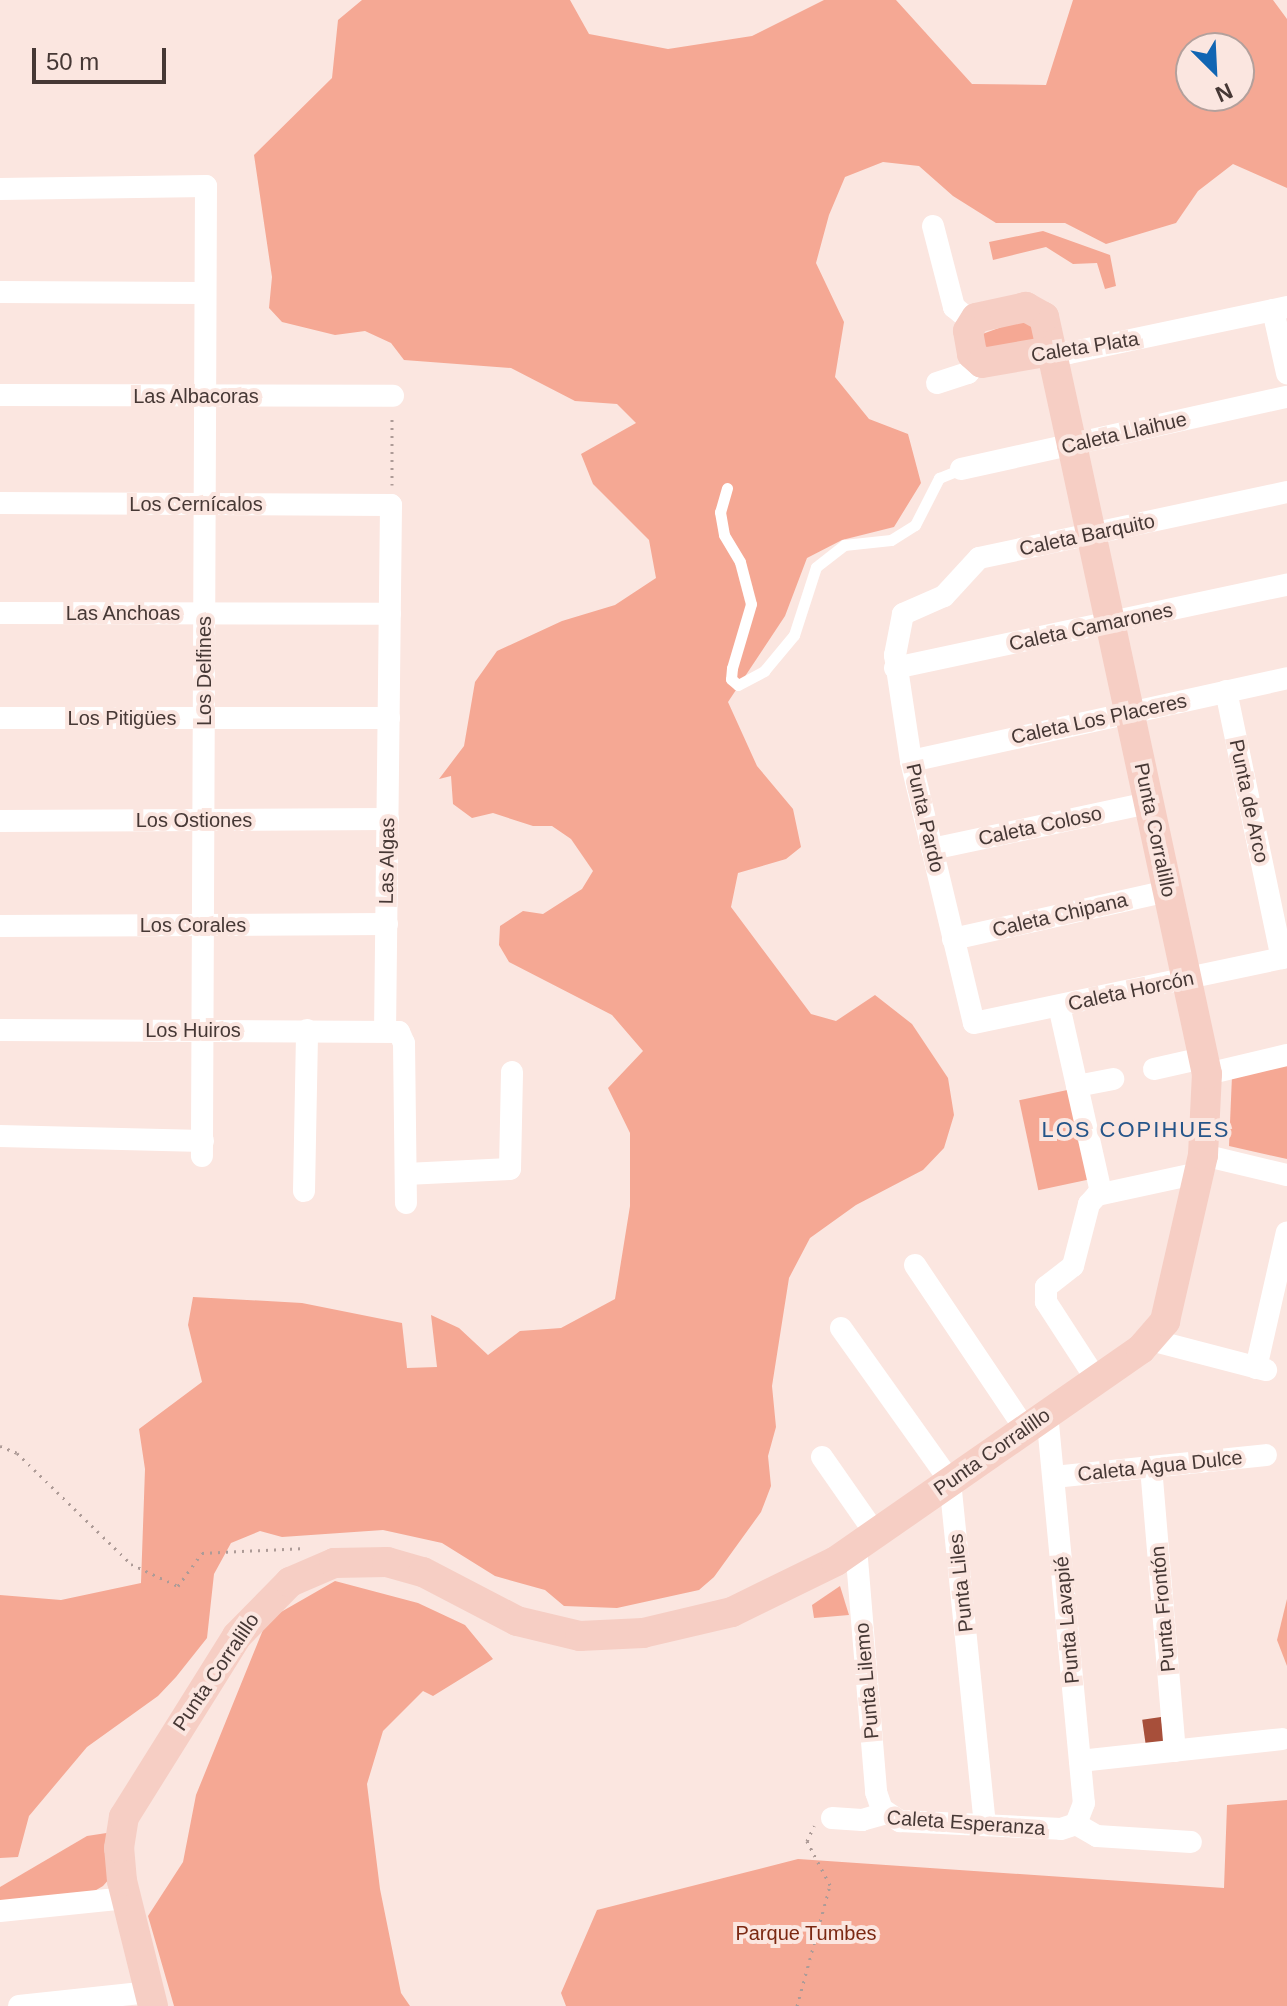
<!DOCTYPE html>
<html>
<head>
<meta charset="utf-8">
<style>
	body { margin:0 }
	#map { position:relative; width:1287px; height:2006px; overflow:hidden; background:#fbe6e0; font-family:Arial,sans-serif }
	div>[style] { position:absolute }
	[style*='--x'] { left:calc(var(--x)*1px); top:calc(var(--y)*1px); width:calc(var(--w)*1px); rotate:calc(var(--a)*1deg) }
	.green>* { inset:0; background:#f5a894; transform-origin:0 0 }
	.building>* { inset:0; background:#a74f3a; transform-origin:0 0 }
	.path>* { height:3px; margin-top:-1.5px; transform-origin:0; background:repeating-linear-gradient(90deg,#ad9b97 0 2px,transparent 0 8px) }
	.lane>* { height:11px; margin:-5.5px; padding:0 5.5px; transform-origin:5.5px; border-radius:5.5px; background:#fff }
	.street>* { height:22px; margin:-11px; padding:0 11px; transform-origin:11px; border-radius:11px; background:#fff }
	.secondary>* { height:30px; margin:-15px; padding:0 15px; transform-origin:15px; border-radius:15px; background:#f6cec4 }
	span { translate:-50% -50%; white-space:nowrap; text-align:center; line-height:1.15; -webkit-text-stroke:8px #fbe6e0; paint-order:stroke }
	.street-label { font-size:20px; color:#463835 }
	.park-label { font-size:20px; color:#7b2812 }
	.neighbourhood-label { font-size:22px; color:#255589; letter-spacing:2px }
	.north { position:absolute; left:1175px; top:32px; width:80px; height:80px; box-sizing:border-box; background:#fbe6e0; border:2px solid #b3a09c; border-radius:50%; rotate:156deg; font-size:22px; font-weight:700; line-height:32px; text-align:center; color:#463835 }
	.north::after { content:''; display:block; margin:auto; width:28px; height:36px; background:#1165b3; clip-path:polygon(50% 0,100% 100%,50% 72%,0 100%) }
	.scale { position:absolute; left:32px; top:48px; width:134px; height:36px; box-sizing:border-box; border:4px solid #463835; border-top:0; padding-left:10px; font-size:24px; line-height:28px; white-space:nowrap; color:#463835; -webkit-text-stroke:6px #fbe6e0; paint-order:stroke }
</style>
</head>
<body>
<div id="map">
	<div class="green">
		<div style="clip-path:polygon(evenodd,362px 0,570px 0,589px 34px,668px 49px,752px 36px,824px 0,896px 0,972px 84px,1046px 85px,1073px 0,1273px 0,1287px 19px,1287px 188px,1233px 164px,1198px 191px,1176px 223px,1106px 244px,1065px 223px,996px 223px,953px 196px,919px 166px,883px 162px,845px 177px,829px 215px,816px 263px,844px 322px,835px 377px,869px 419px,908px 434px,921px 483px,894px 527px,842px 540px,807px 558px,785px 616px,728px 702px,757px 766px,793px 809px,801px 847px,786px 859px,738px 873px,731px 907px,811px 1014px,836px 1021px,875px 995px,912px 1024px,948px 1078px,954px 1115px,944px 1148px,923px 1170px,856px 1205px,810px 1238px,789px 1278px,772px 1386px,776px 1427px,768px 1456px,771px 1486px,761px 1512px,714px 1577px,699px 1590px,617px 1608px,564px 1606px,545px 1590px,495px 1576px,442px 1543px,383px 1530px,282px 1537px,260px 1531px,231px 1543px,214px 1574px,207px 1638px,176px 1677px,158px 1696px,87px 1747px,29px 1816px,18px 1857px,0 1858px,0 1595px,61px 1600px,141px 1583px,145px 1469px,139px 1429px,202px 1382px,188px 1325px,193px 1297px,302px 1303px,402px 1323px,407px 1368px,437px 1367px,431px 1315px,459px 1328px,488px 1355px,520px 1331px,561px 1328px,615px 1299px,630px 1206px,630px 1133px,608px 1088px,643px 1051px,612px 1015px,509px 962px,499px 945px,500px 926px,523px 911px,543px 914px,582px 889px,593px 871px,571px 839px,552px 826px,533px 826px,493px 813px,472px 818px,453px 804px,451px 776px,439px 779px,464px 746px,475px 682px,497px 651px,562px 621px,615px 605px,656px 578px,649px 540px,593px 484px,581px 454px,636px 423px,617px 404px,575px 401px,511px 368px,404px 360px,391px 343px,365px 331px,335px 335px,282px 322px,269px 308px,272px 277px,254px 155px,332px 78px,338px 20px,362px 0,1191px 48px,1239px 48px,1239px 96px,1191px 96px,1191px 48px)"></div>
		<div style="clip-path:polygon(1043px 231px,1110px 255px,1116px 286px,1105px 289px,1097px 263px,1073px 264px,1046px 247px,993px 260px,989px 242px)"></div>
		<div style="left:1029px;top:317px;width:23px;height:51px;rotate:70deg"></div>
		<div style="clip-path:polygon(1287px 1063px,1287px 1159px,1229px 1146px,1232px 1076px)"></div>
		<div style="left:1072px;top:1089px;width:92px;height:54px;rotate:78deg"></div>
		<div style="clip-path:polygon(335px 1581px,418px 1603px,465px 1625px,493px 1659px,433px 1696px,423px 1691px,383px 1731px,367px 1784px,380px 1889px,401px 1993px,410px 2006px,174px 2006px,148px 1916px,183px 1862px,196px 1795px,267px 1620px)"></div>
		<div style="clip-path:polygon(840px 1586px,849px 1615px,814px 1618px,812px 1605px)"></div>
		<div style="clip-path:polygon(1287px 1599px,1287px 1666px,1277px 1640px)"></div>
		<div style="clip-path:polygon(1287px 1800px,1287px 2006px,566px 2006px,561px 1993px,597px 1910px,798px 1859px,1224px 1888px,1227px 1805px)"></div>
		<div style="clip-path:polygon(113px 1832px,110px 1878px,103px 1886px,91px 1893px,0 1902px,0 1887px,87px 1836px)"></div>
	</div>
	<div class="building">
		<div style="left:1161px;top:1717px;width:28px;height:19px;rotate:82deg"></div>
	</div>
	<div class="path">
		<div style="--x:392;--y:485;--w:68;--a:-90"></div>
		<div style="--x:0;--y:1446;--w:18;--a:22"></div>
		<div style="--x:17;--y:1453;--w:159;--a:44.2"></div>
		<div style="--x:131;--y:1564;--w:52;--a:25.1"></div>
		<div style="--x:178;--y:1586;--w:41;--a:-54"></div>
		<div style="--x:202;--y:1553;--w:104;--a:-2.8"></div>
		<div style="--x:797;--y:2006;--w:125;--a:-74.7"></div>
		<div style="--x:830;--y:1885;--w:50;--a:-117.6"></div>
		<div style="--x:807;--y:1841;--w:17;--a:-65"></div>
	</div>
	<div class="lane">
		<div style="--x:727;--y:488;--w:25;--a:106"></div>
		<div style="--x:720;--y:512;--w:23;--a:80"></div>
		<div style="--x:724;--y:535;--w:31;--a:59"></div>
		<div style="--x:740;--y:562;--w:43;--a:75.3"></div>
		<div style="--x:751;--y:604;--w:67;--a:106.5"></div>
		<div style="--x:732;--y:668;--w:11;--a:95"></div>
		<div style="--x:731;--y:679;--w:9;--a:41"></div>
		<div style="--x:738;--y:685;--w:30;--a:-28"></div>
		<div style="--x:764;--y:671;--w:47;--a:-50.2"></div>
		<div style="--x:794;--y:635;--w:71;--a:-72.1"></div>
		<div style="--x:816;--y:567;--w:36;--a:-38"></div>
		<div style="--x:844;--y:545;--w:47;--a:-6.1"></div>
		<div style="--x:891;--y:540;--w:28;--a:-32"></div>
		<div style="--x:915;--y:525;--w:53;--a:-62.9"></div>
		<div style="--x:939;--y:478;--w:24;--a:-22"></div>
	</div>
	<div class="street">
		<div style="--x:0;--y:189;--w:206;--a:-0.8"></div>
		<div style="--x:206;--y:186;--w:970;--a:90.24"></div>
		<div style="--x:933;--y:226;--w:84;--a:75.5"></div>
		<div style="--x:954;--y:307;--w:23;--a:40"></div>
		<div style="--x:0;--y:292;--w:205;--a:0.3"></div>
		<div style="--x:1273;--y:310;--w:65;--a:77.5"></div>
		<div style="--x:1051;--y:351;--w:18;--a:6"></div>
		<div style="--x:1069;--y:353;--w:223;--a:-11.9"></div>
		<div style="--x:937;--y:383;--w:33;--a:-18"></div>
		<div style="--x:968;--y:373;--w:16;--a:-50"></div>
		<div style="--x:0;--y:395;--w:393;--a:0.1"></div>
		<div style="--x:961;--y:469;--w:334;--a:-12.5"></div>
		<div style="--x:1287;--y:492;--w:315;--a:167.9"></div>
		<div style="--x:979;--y:558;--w:52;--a:132.6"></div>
		<div style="--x:944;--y:596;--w:45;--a:156.3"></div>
		<div style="--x:903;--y:614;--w:42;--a:101"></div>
		<div style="--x:895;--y:655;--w:107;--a:81.4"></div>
		<div style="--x:911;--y:761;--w:269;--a:76.5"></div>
		<div style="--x:974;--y:1023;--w:320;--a:-11.9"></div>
		<div style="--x:0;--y:503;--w:391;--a:0.3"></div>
		<div style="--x:391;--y:505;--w:525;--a:90.65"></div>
		<div style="--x:0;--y:613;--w:390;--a:0.1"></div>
		<div style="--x:895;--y:668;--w:401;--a:-12"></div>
		<div style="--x:1226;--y:691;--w:273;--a:78.2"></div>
		<div style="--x:0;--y:718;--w:389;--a:0"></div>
		<div style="--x:911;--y:761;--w:385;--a:-12.4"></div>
		<div style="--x:0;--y:821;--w:388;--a:-0.3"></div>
		<div style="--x:932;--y:849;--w:222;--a:-12"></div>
		<div style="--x:0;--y:926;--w:387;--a:-0.3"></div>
		<div style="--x:953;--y:939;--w:220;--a:-12.6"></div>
		<div style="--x:1059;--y:1006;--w:192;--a:77.3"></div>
		<div style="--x:0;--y:1030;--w:399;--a:0.3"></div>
		<div style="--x:399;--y:1032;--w:12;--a:66"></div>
		<div style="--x:404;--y:1043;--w:160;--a:89.3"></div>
		<div style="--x:1154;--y:1069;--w:50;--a:-12.7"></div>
		<div style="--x:1207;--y:1074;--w:82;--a:-13.4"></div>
		<div style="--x:1077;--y:1086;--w:37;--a:-11"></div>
		<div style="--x:0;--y:1136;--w:203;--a:1.4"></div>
		<div style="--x:1203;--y:1155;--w:86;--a:13.4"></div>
		<div style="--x:406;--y:1174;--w:104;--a:-2.8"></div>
		<div style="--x:510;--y:1169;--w:97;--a:-88.8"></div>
		<div style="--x:304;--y:1191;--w:161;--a:-88.9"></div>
		<div style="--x:915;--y:1265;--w:197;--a:56.1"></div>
		<div style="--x:841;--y:1328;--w:188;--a:54.5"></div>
		<div style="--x:950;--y:1481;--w:346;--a:84.2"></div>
		<div style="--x:1151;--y:1340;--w:119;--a:14.6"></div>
		<div style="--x:1256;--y:1368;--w:139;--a:-77.2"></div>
		<div style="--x:1096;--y:1379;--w:92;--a:-123"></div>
		<div style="--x:1046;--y:1302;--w:15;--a:-90"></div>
		<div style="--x:1046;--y:1287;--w:34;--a:-38"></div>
		<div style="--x:1073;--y:1266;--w:64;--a:-75.5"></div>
		<div style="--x:1089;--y:1204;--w:12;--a:-48"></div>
		<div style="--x:1097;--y:1195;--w:104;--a:-12.2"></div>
		<div style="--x:1047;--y:1413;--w:392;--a:84.6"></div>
		<div style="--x:1084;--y:1803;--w:22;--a:111"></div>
		<div style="--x:822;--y:1457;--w:93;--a:55.1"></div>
		<div style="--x:1151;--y:1467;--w:285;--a:85.2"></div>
		<div style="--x:1054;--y:1477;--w:213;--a:-5.9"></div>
		<div style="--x:856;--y:1547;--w:246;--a:85.3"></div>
		<div style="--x:876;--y:1792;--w:18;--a:71"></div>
		<div style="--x:882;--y:1809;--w:22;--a:34"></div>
		<div style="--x:900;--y:1821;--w:161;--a:2.8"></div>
		<div style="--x:1061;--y:1829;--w:16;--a:-18"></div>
		<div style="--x:1080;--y:1761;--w:203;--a:-6.2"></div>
		<div style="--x:832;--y:1818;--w:30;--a:4"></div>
		<div style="--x:862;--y:1820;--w:25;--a:-16"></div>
		<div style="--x:1076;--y:1824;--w:24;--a:30"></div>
		<div style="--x:1097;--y:1836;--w:94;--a:3.7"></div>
		<div style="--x:0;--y:1911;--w:127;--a:-5.9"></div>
		<div style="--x:19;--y:2006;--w:132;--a:-6.1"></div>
	</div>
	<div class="secondary">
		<div style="--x:153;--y:2006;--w:129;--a:-103.9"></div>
		<div style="--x:122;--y:1881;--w:33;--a:-95"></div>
		<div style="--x:119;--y:1848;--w:31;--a:-81"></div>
		<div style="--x:124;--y:1817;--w:213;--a:-58"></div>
		<div style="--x:237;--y:1636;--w:76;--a:-45.5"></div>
		<div style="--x:290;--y:1582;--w:48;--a:-23.4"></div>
		<div style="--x:334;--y:1563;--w:53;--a:-1.1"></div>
		<div style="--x:387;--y:1562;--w:37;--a:16"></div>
		<div style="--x:423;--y:1572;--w:106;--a:27.5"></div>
		<div style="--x:517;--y:1621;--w:65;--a:13.4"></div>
		<div style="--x:580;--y:1636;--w:63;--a:-2.7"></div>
		<div style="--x:643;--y:1633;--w:91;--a:-13.3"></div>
		<div style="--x:732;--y:1612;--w:116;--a:-26.1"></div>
		<div style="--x:836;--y:1561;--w:371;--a:-34.8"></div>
		<div style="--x:1141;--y:1349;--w:37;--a:-49"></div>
		<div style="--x:1165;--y:1321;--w:170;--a:-77.1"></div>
		<div style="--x:1203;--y:1155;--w:81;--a:-87.2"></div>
		<div style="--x:1207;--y:1074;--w:643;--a:-102.11"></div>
		<div style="--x:1072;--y:445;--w:131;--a:-102.3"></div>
		<div style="--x:1044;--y:317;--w:21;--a:-151"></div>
		<div style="--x:1026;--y:307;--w:51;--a:167.6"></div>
		<div style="--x:976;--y:318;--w:15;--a:122"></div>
		<div style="--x:968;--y:331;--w:23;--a:80"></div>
		<div style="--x:972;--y:354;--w:13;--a:42"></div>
		<div style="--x:982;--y:363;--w:70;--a:-9.9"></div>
	</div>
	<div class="street-label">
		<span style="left:1085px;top:347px;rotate:-9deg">Caleta Plata</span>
		<span style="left:196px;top:396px">Las Albacoras</span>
		<span style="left:1124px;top:433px;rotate:-13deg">Caleta Llaihue</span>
		<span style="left:196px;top:504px">Los Cernícalos</span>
		<span style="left:1087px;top:535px;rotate:-12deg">Caleta Barquito</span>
		<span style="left:123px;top:613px">Las Anchoas</span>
		<span style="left:1091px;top:627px;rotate:-12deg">Caleta Camarones</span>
		<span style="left:204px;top:671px;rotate:-90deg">Los Delfines</span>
		<span style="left:122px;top:718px">Los Pitigües</span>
		<span style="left:1099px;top:719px;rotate:-12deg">Caleta Los Placeres</span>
		<span style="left:1249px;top:801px;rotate:78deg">Punta de Arco</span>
		<span style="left:925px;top:818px;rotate:77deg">Punta Pardo</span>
		<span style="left:194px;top:820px">Los Ostiones</span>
		<span style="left:1040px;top:826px;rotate:-12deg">Caleta Coloso</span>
		<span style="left:1155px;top:830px;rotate:78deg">Punta Corralillo</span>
		<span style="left:387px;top:861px;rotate:-89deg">Las Algas</span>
		<span style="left:1060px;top:915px;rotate:-13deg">Caleta Chipana</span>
		<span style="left:193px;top:925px">Los Corales</span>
		<span style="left:1131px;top:991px;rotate:-12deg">Caleta Horcón</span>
		<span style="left:193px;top:1030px">Los Huiros</span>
		<span style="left:992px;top:1452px;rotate:-35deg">Punta Corralillo</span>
		<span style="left:1160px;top:1466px;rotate:-6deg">Caleta Agua Dulce</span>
		<span style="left:961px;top:1583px;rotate:-96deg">Punta Liles</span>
		<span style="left:1163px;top:1609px;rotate:-95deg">Punta Frontón</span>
		<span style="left:1067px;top:1620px;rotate:-95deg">Punta Lavapié</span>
		<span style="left:216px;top:1672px;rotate:-56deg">Punta Corralillo</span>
		<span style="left:867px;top:1681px;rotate:-95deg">Punta Lilemo</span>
		<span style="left:966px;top:1823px;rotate:4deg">Caleta Esperanza</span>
	</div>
	<div class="park-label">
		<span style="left:806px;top:1933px">Parque Tumbes</span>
	</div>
	<div class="neighbourhood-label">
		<span style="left:1136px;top:1130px">LOS COPIHUES</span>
	</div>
	<div class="north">N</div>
	<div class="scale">50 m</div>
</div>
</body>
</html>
